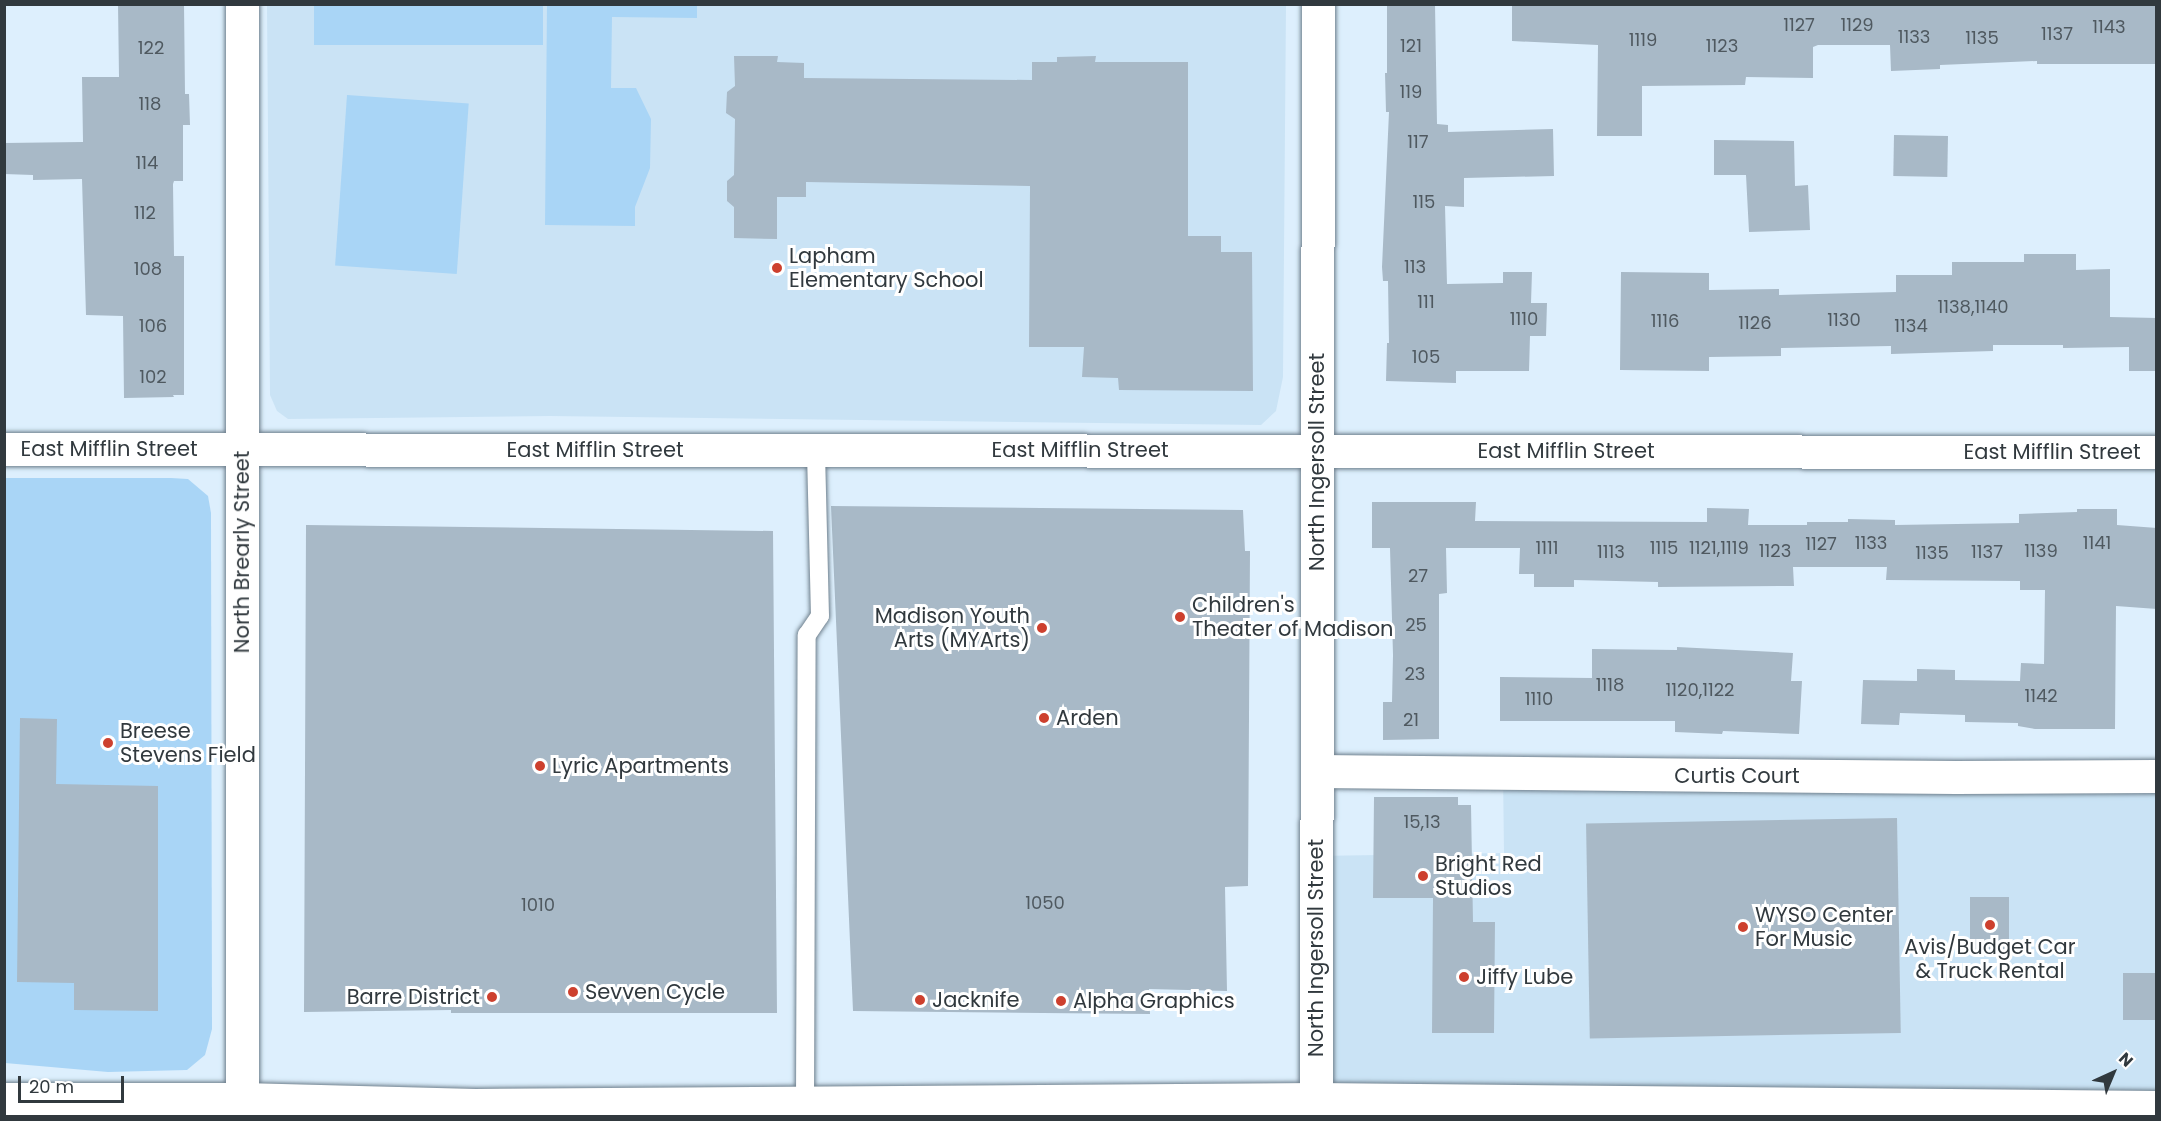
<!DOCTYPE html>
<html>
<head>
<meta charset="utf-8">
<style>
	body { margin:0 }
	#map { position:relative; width:2161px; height:1121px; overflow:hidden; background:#ddeffd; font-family:Poppins,sans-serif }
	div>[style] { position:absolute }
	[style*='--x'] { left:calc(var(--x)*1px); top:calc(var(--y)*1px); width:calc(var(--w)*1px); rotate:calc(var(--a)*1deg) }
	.built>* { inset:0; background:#cae3f5 }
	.green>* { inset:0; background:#a9d5f6; transform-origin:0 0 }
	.building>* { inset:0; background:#a8b9c7; transform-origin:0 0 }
	.roads { filter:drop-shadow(0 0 2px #6f808d) drop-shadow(0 0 2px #6f808d) }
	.lane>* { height:18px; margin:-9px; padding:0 9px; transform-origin:9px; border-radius:9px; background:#fff }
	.street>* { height:33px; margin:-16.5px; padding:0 16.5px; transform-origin:16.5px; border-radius:16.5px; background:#fff }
	.primary>* { height:33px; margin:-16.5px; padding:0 16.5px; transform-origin:16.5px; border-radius:16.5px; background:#fff }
	.dots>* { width:16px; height:16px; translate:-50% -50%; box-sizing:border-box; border:3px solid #fff; border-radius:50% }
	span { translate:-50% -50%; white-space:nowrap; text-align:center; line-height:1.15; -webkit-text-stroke:6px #fff; paint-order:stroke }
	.number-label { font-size:18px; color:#4f5960 }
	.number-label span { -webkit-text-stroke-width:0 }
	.poi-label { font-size:21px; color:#31393e }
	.left { translate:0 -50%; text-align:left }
	.right { translate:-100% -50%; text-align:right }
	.street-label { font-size:21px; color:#31393e }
	.frame { position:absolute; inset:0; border:6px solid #31393e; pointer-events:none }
	.north { position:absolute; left:2083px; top:1043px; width:60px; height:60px; -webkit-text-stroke:4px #fff; paint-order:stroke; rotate:44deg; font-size:16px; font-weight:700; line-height:24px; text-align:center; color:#31393e }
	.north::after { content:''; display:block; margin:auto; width:21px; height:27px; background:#31393e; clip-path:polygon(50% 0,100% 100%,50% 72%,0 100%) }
	.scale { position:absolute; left:18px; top:1076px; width:106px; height:27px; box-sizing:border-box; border:3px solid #31393e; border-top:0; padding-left:8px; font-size:18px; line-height:21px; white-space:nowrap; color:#31393e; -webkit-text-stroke:4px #fff; paint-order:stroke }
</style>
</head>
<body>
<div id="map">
	<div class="built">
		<div style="clip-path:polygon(267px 5px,1286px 5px,1283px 377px,1276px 411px,1261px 425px,550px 416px,288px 419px,277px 411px,270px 395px)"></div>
		<div style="clip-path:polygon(1503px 773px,2156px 776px,2156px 1107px,1316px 1099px,1316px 856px,1504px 853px)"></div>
	</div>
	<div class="green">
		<div style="left:314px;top:5px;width:229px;height:40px"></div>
		<div style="clip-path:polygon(547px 5px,697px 5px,697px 18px,612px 17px,611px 88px,636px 88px,651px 119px,650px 168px,635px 207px,635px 226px,545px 225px)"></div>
		<div style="left:347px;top:95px;width:122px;height:171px;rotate:4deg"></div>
		<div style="clip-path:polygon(5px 478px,171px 478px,188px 479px,208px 496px,211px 513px,212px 1029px,205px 1055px,187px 1070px,108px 1072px,5px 1063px)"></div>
	</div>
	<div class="building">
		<div style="clip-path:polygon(118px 4px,184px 4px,185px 94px,189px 94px,190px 125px,183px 125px,183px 181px,174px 181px,173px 184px,174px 256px,184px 256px,184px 395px,173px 395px,174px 397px,124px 398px,123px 316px,86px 315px,82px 179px,33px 180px,33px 175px,4px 174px,4px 143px,83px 142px,82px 77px,119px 77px)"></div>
		<div style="clip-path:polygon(1387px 4px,1435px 4px,1437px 124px,1448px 125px,1448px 132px,1553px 129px,1554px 176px,1464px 178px,1464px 207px,1445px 206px,1447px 284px,1503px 283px,1503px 272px,1532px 272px,1531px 303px,1547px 303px,1546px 336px,1530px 336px,1529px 371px,1456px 371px,1456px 383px,1386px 381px,1387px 343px,1389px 343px,1388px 281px,1383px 281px,1382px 267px,1389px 112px,1386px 112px,1385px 73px,1387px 73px)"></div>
		<div style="clip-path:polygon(1512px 4px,2157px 4px,2157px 64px,2037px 64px,2037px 61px,1940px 65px,1940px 69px,1891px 71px,1890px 45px,1818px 45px,1813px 47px,1813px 78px,1746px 77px,1745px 85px,1642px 86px,1642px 136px,1597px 136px,1598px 45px,1512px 41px)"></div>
		<div style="clip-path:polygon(734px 56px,778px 56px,777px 62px,804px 63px,804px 78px,1032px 80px,1032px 62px,1057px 62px,1057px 57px,1096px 56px,1095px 62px,1188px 62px,1188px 236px,1221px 236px,1221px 252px,1252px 252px,1253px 391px,1119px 390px,1118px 378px,1082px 377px,1084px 347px,1029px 347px,1030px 186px,806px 182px,806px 197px,777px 197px,777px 239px,734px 238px,734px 207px,727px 201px,727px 181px,734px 175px,735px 119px,726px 113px,727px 92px,735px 86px)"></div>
		<div style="left:1894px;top:135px;width:54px;height:41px;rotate:1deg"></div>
		<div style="clip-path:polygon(1714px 140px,1794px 141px,1795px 186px,1808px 185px,1810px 230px,1749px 232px,1746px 175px,1714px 175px)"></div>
		<div style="clip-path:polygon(2024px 254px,2076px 254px,2076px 270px,2110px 269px,2110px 317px,2157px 318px,2157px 371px,2129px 371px,2129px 347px,2063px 348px,2063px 345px,1993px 345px,1993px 351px,1891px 354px,1891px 346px,1781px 348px,1781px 356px,1709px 357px,1709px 371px,1620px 370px,1621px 272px,1709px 273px,1709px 290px,1779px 289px,1779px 295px,1896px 292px,1896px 275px,1952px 275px,1952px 262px,2024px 262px)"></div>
		<div style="clip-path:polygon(1372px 502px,1476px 502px,1475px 521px,1707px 522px,1707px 508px,1749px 509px,1748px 525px,1807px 525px,1807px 522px,1848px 522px,1848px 519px,1895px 520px,1895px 525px,2019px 523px,2019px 514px,2077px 512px,2077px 509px,2117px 509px,2117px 525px,2157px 528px,2157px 609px,2116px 606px,2115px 729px,2035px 729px,2018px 726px,2018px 723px,1965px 722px,1965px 715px,1900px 713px,1899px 725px,1861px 724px,1863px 680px,1917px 681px,1917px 669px,1955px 670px,1955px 680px,2020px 681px,2021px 663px,2044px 664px,2045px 590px,2020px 590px,2020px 581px,1886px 580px,1887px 567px,1793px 567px,1794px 586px,1658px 587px,1658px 582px,1574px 580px,1574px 587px,1534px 587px,1534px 574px,1519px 574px,1520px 548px,1446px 548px,1447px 593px,1439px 594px,1439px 739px,1383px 740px,1383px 702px,1392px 702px,1393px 655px,1390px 548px,1372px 548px)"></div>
		<div style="clip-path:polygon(831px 506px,1243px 510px,1245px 551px,1250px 551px,1248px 886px,1225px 887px,1227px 991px,1149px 989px,1150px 1014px,853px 1011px)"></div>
		<div style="clip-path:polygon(306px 525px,773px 531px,777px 1013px,451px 1013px,451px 1010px,304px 1012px)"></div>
		<div style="clip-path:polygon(1677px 647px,1793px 653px,1791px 681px,1802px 681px,1799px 734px,1723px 731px,1722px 734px,1675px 732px,1675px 721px,1500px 721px,1500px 677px,1592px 678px,1592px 649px,1677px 650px)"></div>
		<div style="clip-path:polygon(20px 718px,57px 719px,56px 784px,158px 786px,158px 1011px,74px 1010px,74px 983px,17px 982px)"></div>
		<div style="clip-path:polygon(1374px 797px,1458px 797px,1458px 805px,1471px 805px,1473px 922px,1495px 922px,1494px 1033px,1432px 1033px,1433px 898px,1373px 898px)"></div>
		<div style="left:1897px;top:818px;width:215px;height:311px;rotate:89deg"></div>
		<div style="left:1970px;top:897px;width:39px;height:56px"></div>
		<div style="left:2123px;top:973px;width:34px;height:47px"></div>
	</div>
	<div class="roads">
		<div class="lane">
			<div style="--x:805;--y:1102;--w:467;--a:-89.8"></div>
			<div style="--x:807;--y:635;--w:23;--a:-56"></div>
			<div style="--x:820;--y:616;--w:166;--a:-91.4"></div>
		</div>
		<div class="street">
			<div style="--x:4;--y:449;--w:2152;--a:0.08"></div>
			<div style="--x:1317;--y:771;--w:639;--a:0.54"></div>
			<div style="--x:1956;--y:777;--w:200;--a:-0.3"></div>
			<div style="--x:242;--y:1099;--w:1095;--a:-90"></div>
			<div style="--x:1316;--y:1116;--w:1112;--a:-89.9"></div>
		</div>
		<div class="primary">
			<div style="--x:4;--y:1099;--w:238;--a:0"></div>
			<div style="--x:242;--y:1099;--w:233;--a:1.5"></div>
			<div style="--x:475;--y:1105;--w:841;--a:-0.41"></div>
			<div style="--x:1316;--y:1099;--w:840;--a:0.55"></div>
		</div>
	</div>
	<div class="dots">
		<div style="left:777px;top:268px;background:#cd402e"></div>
		<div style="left:1180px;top:617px;background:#cd402e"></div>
		<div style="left:1042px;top:628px;background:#cd402e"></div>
		<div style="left:1044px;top:718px;background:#cd402e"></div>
		<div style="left:108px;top:743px;background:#cd402e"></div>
		<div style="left:540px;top:766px;background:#cd402e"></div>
		<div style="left:1423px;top:876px;background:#cd402e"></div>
		<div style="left:1990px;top:925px;background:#cd402e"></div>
		<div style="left:1743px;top:927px;background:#cd402e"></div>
		<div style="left:1464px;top:977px;background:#cd402e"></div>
		<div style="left:573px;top:992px;background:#cd402e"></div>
		<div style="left:492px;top:997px;background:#cd402e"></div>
		<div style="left:920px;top:1000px;background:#cd402e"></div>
		<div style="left:1061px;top:1001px;background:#cd402e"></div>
	</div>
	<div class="number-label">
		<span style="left:1799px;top:25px">1127</span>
		<span style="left:1857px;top:25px">1129</span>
		<span style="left:2109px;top:27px">1143</span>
		<span style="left:2057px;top:34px">1137</span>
		<span style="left:1914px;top:37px">1133</span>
		<span style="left:1982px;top:38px">1135</span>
		<span style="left:1643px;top:40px">1119</span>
		<span style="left:1411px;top:46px">121</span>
		<span style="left:1722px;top:46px">1123</span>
		<span style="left:151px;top:48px">122</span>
		<span style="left:1411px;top:92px">119</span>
		<span style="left:150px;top:104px">118</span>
		<span style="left:1418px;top:142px">117</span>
		<span style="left:147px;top:163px">114</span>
		<span style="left:1424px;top:202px">115</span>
		<span style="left:145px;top:213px">112</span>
		<span style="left:1415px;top:267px">113</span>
		<span style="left:148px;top:269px">108</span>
		<span style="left:1426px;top:302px">111</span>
		<span style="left:1973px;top:307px">1138,1140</span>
		<span style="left:1524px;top:319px">1110</span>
		<span style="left:1844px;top:320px">1130</span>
		<span style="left:1665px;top:321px">1116</span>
		<span style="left:1755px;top:323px">1126</span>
		<span style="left:153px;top:326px">106</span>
		<span style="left:1911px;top:326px">1134</span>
		<span style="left:1426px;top:357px">105</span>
		<span style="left:153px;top:377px">102</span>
		<span style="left:1871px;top:543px">1133</span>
		<span style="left:2097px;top:543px">1141</span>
		<span style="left:1821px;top:544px">1127</span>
		<span style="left:1547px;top:548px">1111</span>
		<span style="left:1664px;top:548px">1115</span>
		<span style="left:1719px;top:548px">1121,1119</span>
		<span style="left:1775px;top:551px">1123</span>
		<span style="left:2041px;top:551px">1139</span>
		<span style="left:1611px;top:552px">1113</span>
		<span style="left:1987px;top:552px">1137</span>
		<span style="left:1932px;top:553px">1135</span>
		<span style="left:1418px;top:576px">27</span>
		<span style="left:1416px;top:625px">25</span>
		<span style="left:1415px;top:674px">23</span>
		<span style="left:1610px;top:685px">1118</span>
		<span style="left:1700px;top:690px">1120,1122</span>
		<span style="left:2041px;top:696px">1142</span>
		<span style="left:1539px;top:699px">1110</span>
		<span style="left:1411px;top:720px">21</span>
		<span style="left:1422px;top:822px">15,13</span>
		<span style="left:1045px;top:903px">1050</span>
		<span style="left:538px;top:905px">1010</span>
	</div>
	<div class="poi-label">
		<span class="left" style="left:789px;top:268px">Lapham<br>Elementary School</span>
		<span class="left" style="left:1192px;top:617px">Children's<br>Theater of Madison</span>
		<span class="right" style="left:1030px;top:628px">Madison Youth<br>Arts (MYArts)</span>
		<span class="left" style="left:1056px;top:718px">Arden</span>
		<span class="left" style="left:120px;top:743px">Breese<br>Stevens Field</span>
		<span class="left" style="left:552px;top:766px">Lyric Apartments</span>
		<span class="left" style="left:1435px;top:876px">Bright Red<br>Studios</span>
		<span class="left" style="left:1755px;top:927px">WYSO Center<br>For Music</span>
		<span style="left:1990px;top:959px">Avis/Budget Car<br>&amp; Truck Rental</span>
		<span class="left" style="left:1476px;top:977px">Jiffy Lube</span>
		<span class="left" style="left:585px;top:992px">Sevven Cycle</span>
		<span class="right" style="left:480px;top:997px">Barre District</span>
		<span class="left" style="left:932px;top:1000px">Jacknife</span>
		<span class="left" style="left:1073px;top:1001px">Alpha Graphics</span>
	</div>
	<div class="street-label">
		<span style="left:109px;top:449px">East Mifflin Street</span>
		<span style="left:595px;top:450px">East Mifflin Street</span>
		<span style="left:1080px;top:450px">East Mifflin Street</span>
		<span style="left:1566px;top:451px">East Mifflin Street</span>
		<span style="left:2052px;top:452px">East Mifflin Street</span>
		<span style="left:1317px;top:462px;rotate:-90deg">North Ingersoll Street</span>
		<span style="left:242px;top:552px;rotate:-90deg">North Brearly Street</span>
		<span style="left:1737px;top:776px">Curtis Court</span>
		<span style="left:1316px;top:948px;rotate:-90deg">North Ingersoll Street</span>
	</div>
	<div class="frame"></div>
	<div class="north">N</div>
	<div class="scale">20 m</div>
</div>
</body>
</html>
